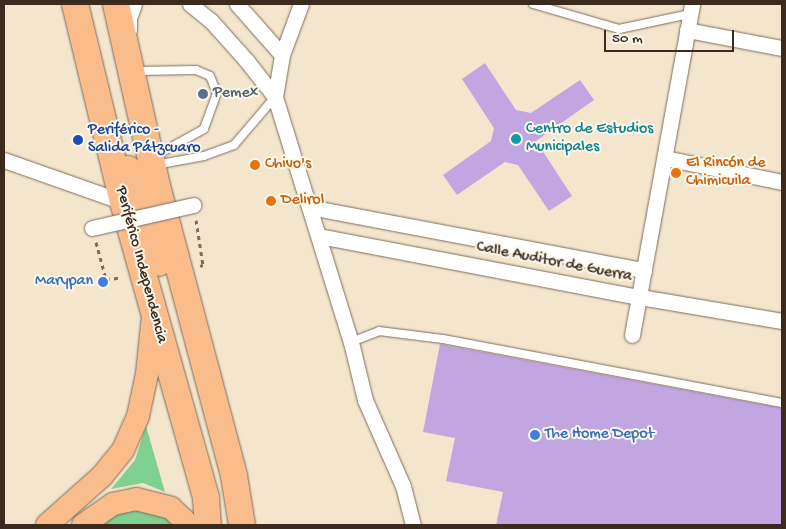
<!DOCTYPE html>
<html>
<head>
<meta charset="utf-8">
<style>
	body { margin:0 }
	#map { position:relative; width:786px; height:529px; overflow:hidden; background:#f4e6cd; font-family:"Gochi Hand",sans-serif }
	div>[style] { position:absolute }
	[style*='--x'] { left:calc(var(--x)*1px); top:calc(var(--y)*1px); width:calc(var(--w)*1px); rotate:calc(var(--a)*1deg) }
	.green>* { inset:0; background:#80d091 }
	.building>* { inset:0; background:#c1a6e2 }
	.path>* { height:3px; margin-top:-1.5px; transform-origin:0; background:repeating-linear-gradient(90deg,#7c6c5b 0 4px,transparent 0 8px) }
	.roads { filter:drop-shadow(0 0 1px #7c6c5b) drop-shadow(0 0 1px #7c6c5b) }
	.lane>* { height:8px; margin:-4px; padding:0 4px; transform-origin:4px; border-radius:4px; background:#fff }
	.street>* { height:15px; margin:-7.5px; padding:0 7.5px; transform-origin:7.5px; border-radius:7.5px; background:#fff }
	.primary>* { height:22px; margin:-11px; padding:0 11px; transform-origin:11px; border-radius:11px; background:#fabc8b }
	.highway>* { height:26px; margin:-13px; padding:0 13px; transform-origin:13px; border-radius:13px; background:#fabc8b }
	.bridges { filter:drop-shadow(0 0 1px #7c6c5b) drop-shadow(0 0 1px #7c6c5b) }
	.street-bridge>* { height:15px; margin:-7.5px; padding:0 7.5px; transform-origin:7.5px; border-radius:7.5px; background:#fff }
	.dots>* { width:14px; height:14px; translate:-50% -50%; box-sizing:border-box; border:2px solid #fbf7ec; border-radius:50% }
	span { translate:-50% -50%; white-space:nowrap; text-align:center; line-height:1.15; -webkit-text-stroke:4px #fbf7ec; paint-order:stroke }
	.service-label { font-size:16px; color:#4e5e75 }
	.left { translate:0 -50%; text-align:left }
	.culture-label { font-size:16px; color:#0d838f }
	.transit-label { font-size:16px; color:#164399 }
	.food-label { font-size:16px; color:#c56008 }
	.street-label { font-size:16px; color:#3b2a1e }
	.shop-label { font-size:16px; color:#366cbe }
	.right { translate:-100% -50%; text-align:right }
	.frame { position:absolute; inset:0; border:5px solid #3b2a1e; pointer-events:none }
	.scale { position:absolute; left:604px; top:30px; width:130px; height:22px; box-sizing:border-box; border:2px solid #3b2a1e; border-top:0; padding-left:6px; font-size:15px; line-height:18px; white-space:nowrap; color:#3b2a1e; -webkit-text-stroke:4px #fbf7ec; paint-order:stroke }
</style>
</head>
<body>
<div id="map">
	<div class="green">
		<div style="clip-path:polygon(146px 426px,165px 492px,143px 483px,111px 489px,135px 460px)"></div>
		<div style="clip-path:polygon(137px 507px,152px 509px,180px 525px,97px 525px,116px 513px)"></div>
	</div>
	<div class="building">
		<div style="clip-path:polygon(485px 63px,516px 110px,531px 113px,580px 80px,594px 100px,536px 141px,572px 196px,549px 211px,518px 165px,505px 162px,457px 195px,443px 175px,491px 141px,494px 128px,462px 79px)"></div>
		<div style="clip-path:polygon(440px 344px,782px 408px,782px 525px,496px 525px,503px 492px,446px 481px,455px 438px,423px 432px)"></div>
	</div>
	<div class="path">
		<div style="--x:196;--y:220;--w:46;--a:81.2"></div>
		<div style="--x:203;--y:265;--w:3;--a:162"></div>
		<div style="--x:96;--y:242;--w:39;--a:75"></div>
		<div style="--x:106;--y:280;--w:16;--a:-11"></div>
	</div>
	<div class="roads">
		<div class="lane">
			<div style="--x:533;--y:4;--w:90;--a:16.2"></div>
			<div style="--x:619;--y:29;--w:73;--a:-11.9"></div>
			<div style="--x:136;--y:71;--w:60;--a:-1"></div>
			<div style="--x:196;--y:70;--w:15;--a:23"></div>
			<div style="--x:210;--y:76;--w:18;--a:68"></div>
			<div style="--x:217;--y:93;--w:38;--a:110"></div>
			<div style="--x:204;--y:129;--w:56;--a:151.1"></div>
			<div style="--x:155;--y:165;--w:50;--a:-10.4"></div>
			<div style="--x:204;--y:156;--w:32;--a:-20"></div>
			<div style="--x:234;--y:145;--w:63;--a:-49.5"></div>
			<div style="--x:351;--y:342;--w:30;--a:-21"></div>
			<div style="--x:379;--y:331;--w:64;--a:7.1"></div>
			<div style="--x:443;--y:339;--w:345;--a:10.7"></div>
		</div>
		<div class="street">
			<div style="--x:190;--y:4;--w:28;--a:39"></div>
			<div style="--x:212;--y:22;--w:51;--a:48.2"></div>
			<div style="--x:246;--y:60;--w:47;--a:51.9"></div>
			<div style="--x:275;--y:97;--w:257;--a:72.8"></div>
			<div style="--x:351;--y:342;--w:60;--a:76.4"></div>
			<div style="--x:365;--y:400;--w:94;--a:66.2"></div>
			<div style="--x:403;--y:486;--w:40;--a:75.6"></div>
			<div style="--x:237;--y:4;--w:68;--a:48.6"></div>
			<div style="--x:129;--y:30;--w:12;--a:-90"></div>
			<div style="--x:129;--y:18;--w:15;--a:-70"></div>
			<div style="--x:687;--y:30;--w:97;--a:10.7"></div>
			<div style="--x:275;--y:97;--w:43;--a:-80.5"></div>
			<div style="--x:282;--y:55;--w:54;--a:-69.6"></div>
			<div style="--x:665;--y:158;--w:119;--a:11.6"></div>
			<div style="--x:4;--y:160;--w:126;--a:19.4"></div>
			<div style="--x:309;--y:207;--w:341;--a:10.7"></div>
			<div style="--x:319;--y:236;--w:327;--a:10.8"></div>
			<div style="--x:640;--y:297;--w:144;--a:9.6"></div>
			<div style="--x:632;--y:335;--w:336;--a:-79.7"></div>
		</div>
		<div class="primary">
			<div style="--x:47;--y:525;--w:74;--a:-41.7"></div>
			<div style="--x:102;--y:476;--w:33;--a:-51"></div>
			<div style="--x:123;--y:450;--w:37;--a:-66"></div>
			<div style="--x:138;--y:416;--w:43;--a:-77.9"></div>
			<div style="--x:147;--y:374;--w:58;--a:-84.1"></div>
			<div style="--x:83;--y:525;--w:37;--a:-35"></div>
			<div style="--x:113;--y:504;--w:24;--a:-12"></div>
			<div style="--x:136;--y:499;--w:36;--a:14"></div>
			<div style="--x:171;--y:508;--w:25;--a:43"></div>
		</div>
		<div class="highway">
			<div style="--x:75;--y:4;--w:204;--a:76.4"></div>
			<div style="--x:123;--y:202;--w:307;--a:74.3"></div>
			<div style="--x:206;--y:498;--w:27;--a:86"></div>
			<div style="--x:116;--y:4;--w:187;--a:77.3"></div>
			<div style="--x:157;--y:186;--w:300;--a:75.1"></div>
			<div style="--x:234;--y:476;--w:50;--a:80.7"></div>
			<div style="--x:128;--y:169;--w:37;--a:68"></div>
			<div style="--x:142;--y:203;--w:62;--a:74.2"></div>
		</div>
	</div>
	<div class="bridges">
		<div class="street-bridge">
			<div style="--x:92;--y:228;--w:104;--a:-12.8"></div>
		</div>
	</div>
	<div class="dots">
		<div style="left:203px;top:94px;background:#5c6f8a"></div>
		<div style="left:516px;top:139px;background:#0f9aa8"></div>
		<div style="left:78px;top:140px;background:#1a4fb4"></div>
		<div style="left:255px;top:165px;background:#e8710a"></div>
		<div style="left:676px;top:173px;background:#e8710a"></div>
		<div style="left:271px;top:201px;background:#e8710a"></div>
		<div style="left:103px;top:282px;background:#3f7fe0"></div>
		<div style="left:535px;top:435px;background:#3f7fe0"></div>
	</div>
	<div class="service-label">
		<span class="left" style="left:213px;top:94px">Pemex</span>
	</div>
	<div class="culture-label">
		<span class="left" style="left:526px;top:139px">Centro de Estudios<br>Municipales</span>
	</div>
	<div class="transit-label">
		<span class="left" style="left:88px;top:140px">Periférico -<br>Salida Pátzcuaro</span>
	</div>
	<div class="food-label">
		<span class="left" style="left:686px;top:173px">El Rincón de<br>Chimicuila</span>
		<span class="left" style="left:265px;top:165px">Chivo's</span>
		<span class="left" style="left:281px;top:201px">Delirol</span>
	</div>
	<div class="street-label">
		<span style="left:554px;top:263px;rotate:11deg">Calle Auditor de Guerra</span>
		<span style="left:140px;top:265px;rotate:75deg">Periférico Independencia</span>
	</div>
	<div class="shop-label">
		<span class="right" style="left:93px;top:282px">Marypan</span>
		<span class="left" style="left:545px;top:435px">The Home Depot</span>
	</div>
	<div class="frame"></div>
	<div class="scale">50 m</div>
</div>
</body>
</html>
